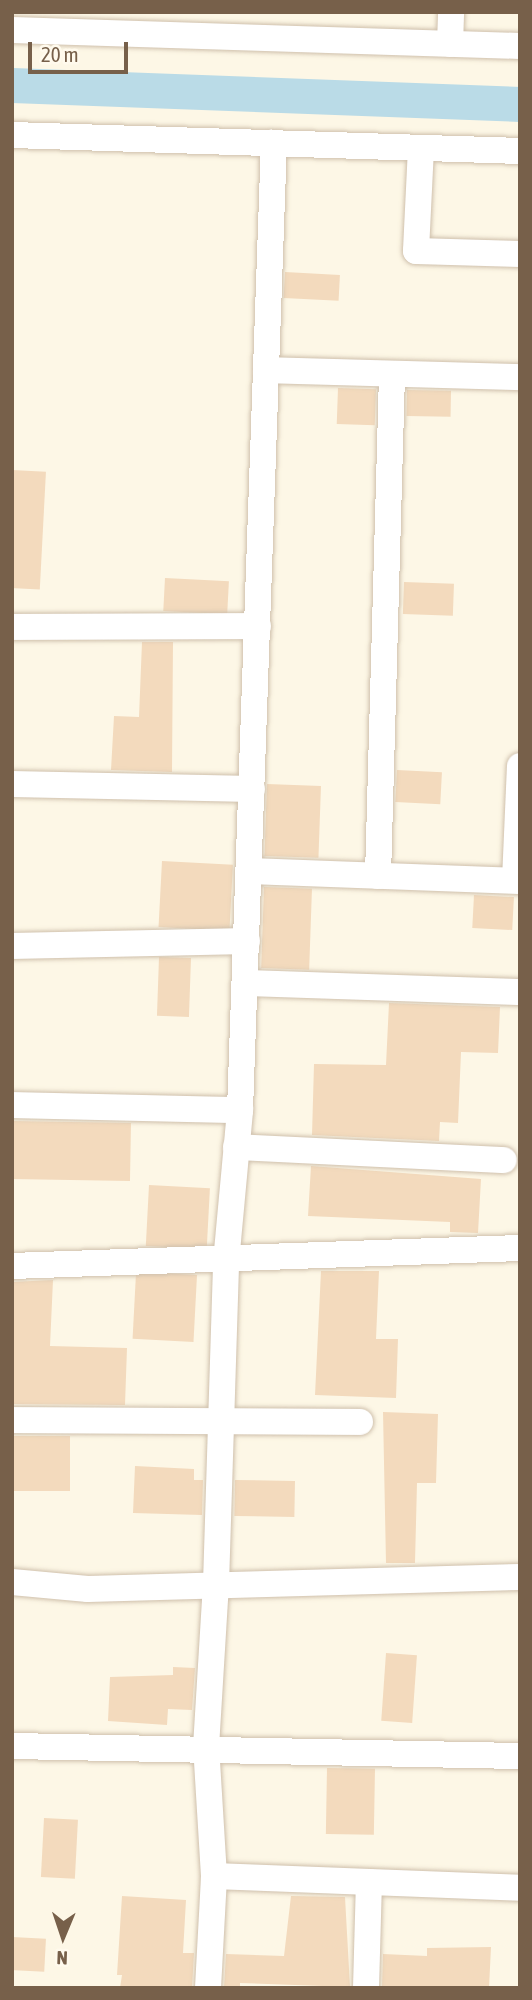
<!DOCTYPE html>
<html>
<head>
<meta charset="utf-8">
<style>
	body { margin:0 }
	#map { position:relative; width:532px; height:2000px; overflow:hidden; background:#fdf7e6; font-family:"Asap Condensed",sans-serif }
	div>[style] { position:absolute }
	[style*='--x'] { left:calc(var(--x)*1px); top:calc(var(--y)*1px); width:calc(var(--w)*1px); rotate:calc(var(--a)*1deg) }
	.canal>* { height:35px; margin:-17.5px; padding:0 17.5px; transform-origin:17.5px; border-radius:17.5px; background:#badbe7 }
	.building>* { inset:0; background:#f3dabd; transform-origin:0 0 }
	.roads { filter:drop-shadow(0 0 2px #cfc0ac) drop-shadow(0 0 2px #cfc0ac) }
	.minor>* { height:26px; margin:-13px; padding:0 13px; transform-origin:13px; border-radius:13px; background:#fff }
	span { translate:-50% -50%; white-space:nowrap; text-align:center; line-height:1.15; -webkit-text-stroke:5px #fffaed; paint-order:stroke }
	.frame { position:absolute; inset:0; border:14px solid #77604a; pointer-events:none }
	.north { position:absolute; left:28px; top:1902px; width:70px; height:70px; -webkit-text-stroke:5px #fffaed; paint-order:stroke; rotate:182deg; font-size:19px; font-weight:700; line-height:28px; text-align:center; color:#77604a }
	.north::after { content:''; display:block; margin:auto; width:24px; height:32px; background:#77604a; clip-path:polygon(50% 0,100% 100%,50% 72%,0 100%) }
	.scale { position:absolute; left:28px; top:42px; width:100px; height:32px; box-sizing:border-box; border:4px solid #77604a; border-top:0; padding-left:9px; font-size:21px; line-height:24px; white-space:nowrap; color:#77604a; -webkit-text-stroke:5px #fffaed; paint-order:stroke }
</style>
</head>
<body>
<div id="map">
	<div class="canal">
		<div style="--x:12;--y:85;--w:508;--a:2.14"></div>
	</div>
	<div class="building">
		<div style="left:285px;top:272px;width:55px;height:26px;rotate:3deg"></div>
		<div style="left:338px;top:388px;width:38px;height:36px;rotate:2deg"></div>
		<div style="left:407px;top:390px;width:44px;height:26px;rotate:1deg"></div>
		<div style="left:12px;top:470px;width:34px;height:118px;rotate:3deg"></div>
		<div style="left:165px;top:578px;width:64px;height:33px;rotate:3deg"></div>
		<div style="left:404px;top:582px;width:50px;height:32px;rotate:2deg"></div>
		<div style="clip-path:polygon(142px 642px,173px 642px,172px 772px,111px 770px,114px 716px,139px 717px)"></div>
		<div style="left:397px;top:770px;width:45px;height:32px;rotate:3deg"></div>
		<div style="left:267px;top:784px;width:54px;height:72px;rotate:2deg"></div>
		<div style="left:162px;top:861px;width:71px;height:66px;rotate:3deg"></div>
		<div style="left:264px;top:887px;width:48px;height:81px;rotate:2deg"></div>
		<div style="left:474px;top:895px;width:40px;height:33px;rotate:3deg"></div>
		<div style="left:191px;top:958px;width:59px;height:32px;rotate:92deg"></div>
		<div style="clip-path:polygon(389px 1003px,500px 1007px,498px 1053px,461px 1052px,458px 1123px,440px 1122px,439px 1141px,312px 1135px,314px 1064px,386px 1065px)"></div>
		<div style="left:12px;top:1121px;width:119px;height:58px;rotate:1deg"></div>
		<div style="clip-path:polygon(311px 1166px,481px 1179px,478px 1233px,450px 1232px,450px 1222px,308px 1216px)"></div>
		<div style="left:149px;top:1185px;width:61px;height:61px;rotate:3deg"></div>
		<div style="clip-path:polygon(321px 1271px,379px 1271px,376px 1339px,398px 1339px,396px 1398px,315px 1395px)"></div>
		<div style="left:197px;top:1275px;width:67px;height:61px;rotate:93deg"></div>
		<div style="clip-path:polygon(53px 1280px,50px 1346px,127px 1348px,125px 1405px,12px 1404px,12px 1282px)"></div>
		<div style="clip-path:polygon(383px 1412px,438px 1414px,436px 1483px,417px 1483px,415px 1563px,386px 1563px)"></div>
		<div style="left:12px;top:1436px;width:58px;height:55px"></div>
		<div style="clip-path:polygon(135px 1466px,194px 1469px,194px 1480px,203px 1480px,202px 1515px,133px 1513px)"></div>
		<div style="left:235px;top:1480px;width:60px;height:36px;rotate:1deg"></div>
		<div style="left:386px;top:1653px;width:31px;height:68px;rotate:4deg"></div>
		<div style="clip-path:polygon(173px 1667px,195px 1668px,192px 1710px,168px 1709px,167px 1725px,108px 1721px,110px 1677px,173px 1675px)"></div>
		<div style="left:327px;top:1768px;width:48px;height:66px;rotate:1deg"></div>
		<div style="left:44px;top:1818px;width:34px;height:59px;rotate:3deg"></div>
		<div style="clip-path:polygon(122px 1896px,186px 1900px,183px 1953px,194px 1953px,192px 1988px,120px 1988px,122px 1975px,117px 1975px)"></div>
		<div style="clip-path:polygon(291px 1896px,345px 1897px,350px 1987px,240px 1983px,240px 1988px,224px 1988px,226px 1954px,284px 1956px)"></div>
		<div style="left:12px;top:1937px;width:34px;height:33px;rotate:3deg"></div>
		<div style="clip-path:polygon(491px 1947px,489px 1988px,382px 1988px,383px 1954px,427px 1956px,427px 1948px)"></div>
	</div>
	<div class="roads">
		<div class="minor">
			<div style="--x:12;--y:30;--w:508;--a:1.8"></div>
			<div style="--x:450;--y:44;--w:32;--a:-88"></div>
			<div style="--x:12;--y:135;--w:508;--a:1.8"></div>
			<div style="--x:421;--y:148;--w:103;--a:92.8"></div>
			<div style="--x:416;--y:251;--w:104;--a:1.7"></div>
			<div style="--x:266;--y:370;--w:254;--a:1.6"></div>
			<div style="--x:12;--y:627;--w:246;--a:-0.2"></div>
			<div style="--x:12;--y:784;--w:240;--a:1.2"></div>
			<div style="--x:249;--y:871;--w:271;--a:2.1"></div>
			<div style="--x:378;--y:876;--w:502;--a:-88.4"></div>
			<div style="--x:515;--y:880;--w:114;--a:-87.5"></div>
			<div style="--x:12;--y:946;--w:235;--a:-1.2"></div>
			<div style="--x:245;--y:983;--w:275;--a:1.9"></div>
			<div style="--x:12;--y:1105;--w:228;--a:1.3"></div>
			<div style="--x:236;--y:1147;--w:268;--a:2.8"></div>
			<div style="--x:12;--y:1266;--w:508;--a:-2.03"></div>
			<div style="--x:12;--y:1420;--w:348;--a:0.3"></div>
			<div style="--x:12;--y:1582;--w:76;--a:5.3"></div>
			<div style="--x:88;--y:1589;--w:432;--a:-1.6"></div>
			<div style="--x:12;--y:1746;--w:508;--a:1.13"></div>
			<div style="--x:214;--y:1876;--w:306;--a:2.2"></div>
			<div style="--x:208;--y:1988;--w:112;--a:-86.9"></div>
			<div style="--x:214;--y:1876;--w:129;--a:-93.5"></div>
			<div style="--x:206;--y:1747;--w:163;--a:-86.5"></div>
			<div style="--x:216;--y:1584;--w:322;--a:-88.2"></div>
			<div style="--x:226;--y:1262;--w:153;--a:-84.7"></div>
			<div style="--x:240;--y:1110;--w:968;--a:-87.99"></div>
			<div style="--x:366;--y:1988;--w:106;--a:-88.4"></div>
		</div>
	</div>
	<div class="frame"></div>
	<div class="north">N</div>
	<div class="scale">20 m</div>
</div>
</body>
</html>
